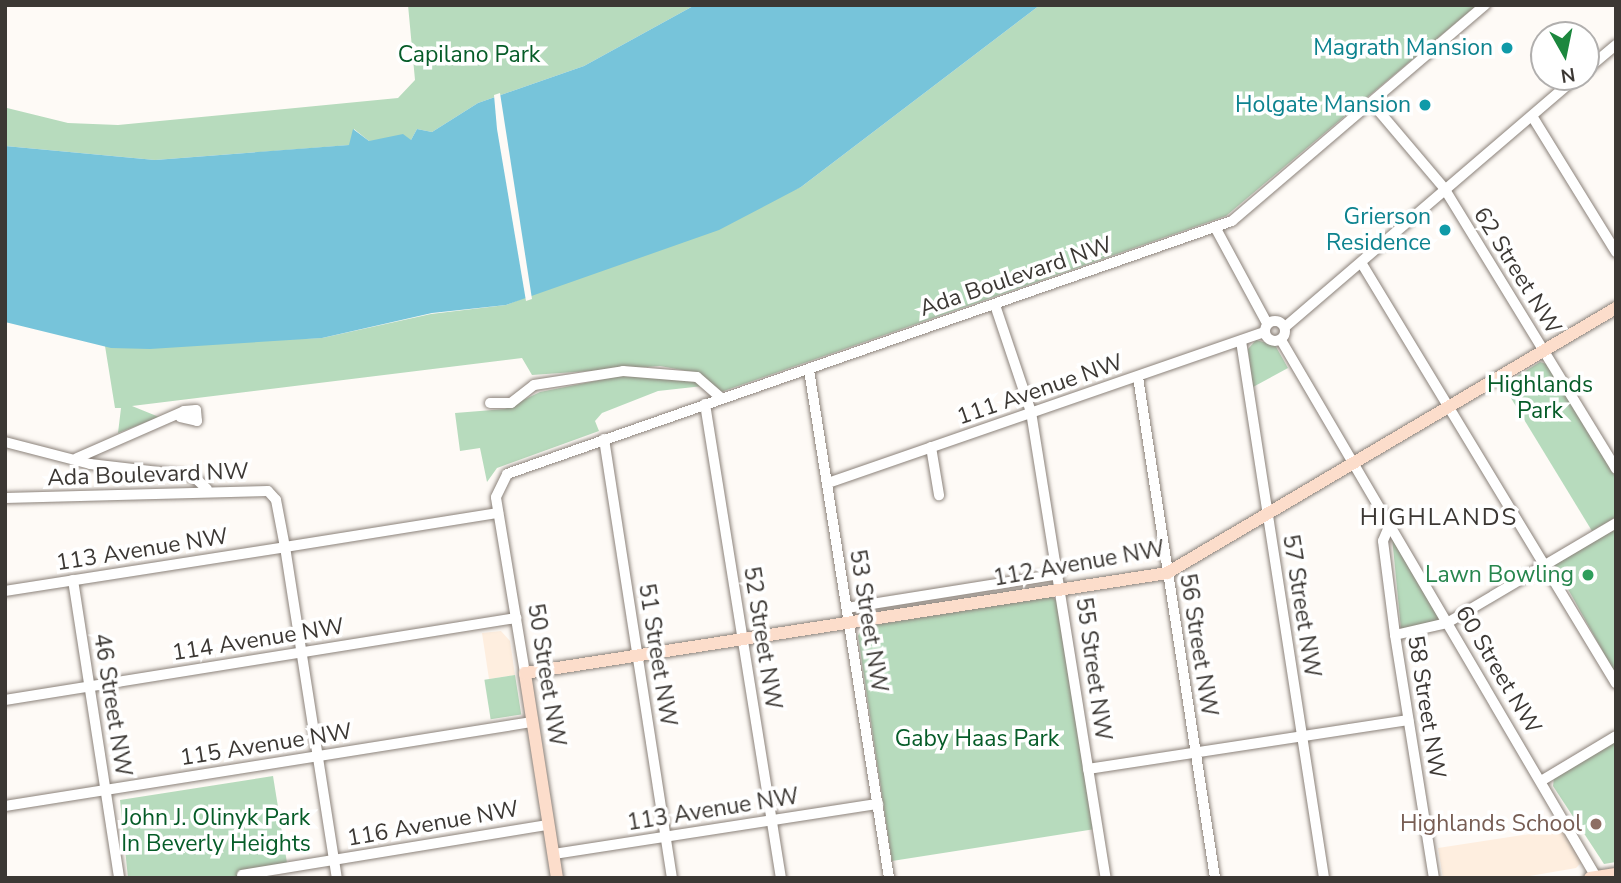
<!DOCTYPE html>
<html>
<head>
<meta charset="utf-8">
<style>
	body { margin:0 }
	#map { position:relative; width:1621px; height:883px; overflow:hidden; background:#fefaf6; font-family:"Nunito Sans",sans-serif }
	div>[style] { position:absolute }
	[style*='--x'] { left:calc(var(--x)*1px); top:calc(var(--y)*1px); width:calc(var(--w)*1px); rotate:calc(var(--a)*1deg) }
	.built>* { inset:0; background:#feeedf }
	.green>* { inset:0; background:#b7dbbd; transform-origin:0 0 }
	.water>* { inset:0; background:#77c4da }
	.pier>* { inset:0; background:#fefaf6 }
	.roads { filter:drop-shadow(0 0 2px #8b827a) drop-shadow(0 0 2px #8b827a) }
	.minor>* { height:10px; margin:-5px; padding:0 5px; transform-origin:5px; border-radius:5px; background:#fff }
	.minor>.ring { margin:-5px; padding:0; box-sizing:content-box; background:none; border:10px solid #fff; border-radius:50% }
	.major>* { height:12px; margin:-6px; padding:0 6px; transform-origin:6px; border-radius:6px; background:#fcddcb }
	.dots>* { width:19px; height:19px; translate:-50% -50%; box-sizing:border-box; border:4px solid #fff; border-radius:50% }
	span { translate:-50% -50%; white-space:nowrap; text-align:center; line-height:1.15; -webkit-text-stroke:7px #fff; paint-order:stroke }
	.culture-label { font-size:23px; color:#0d838f }
	.right { translate:-100% -50%; text-align:right }
	.park-label { font-size:23px; color:#065c28 }
	.street-label { font-size:23px; color:#3c3834 }
	.leisure-label { font-size:23px; color:#27864d }
	.education-label { font-size:23px; color:#785e54 }
	.neighbourhood-label { font-size:24px; color:#3c3834; letter-spacing:2px }
	.frame { position:absolute; inset:0; border:7px solid #3c3834; pointer-events:none }
	.north { position:absolute; left:1530px; top:21px; width:70px; height:70px; box-sizing:border-box; background:#fff; border:2px solid #b1afae; border-radius:50%; rotate:171deg; font-size:19px; font-weight:700; line-height:28px; text-align:center; color:#3c3834 }
	.north::after { content:''; display:block; margin:auto; width:24px; height:32px; background:#1c873e; clip-path:polygon(50% 0,100% 100%,50% 72%,0 100%) }
</style>
</head>
<body>
<div id="map">
	<div class="built">
		<div style="clip-path:polygon(501px 631px,510px 641px,515px 675px,489px 679px,482px 633px)"></div>
		<div style="clip-path:polygon(1563px 829px,1582px 862px,1576px 868px,1518px 878px,1443px 878px,1438px 848px)"></div>
	</div>
	<div class="green">
		<div style="clip-path:polygon(408px 5px,695px 5px,584px 66px,478px 103px,432px 132px,417px 129px,411px 140px,369px 141px,354px 129px,350px 145px,155px 160px,5px 146px,7px 108px,68px 123px,118px 125px,398px 98px,415px 80px)"></div>
		<div style="clip-path:polygon(1040px 5px,1477px 5px,1226px 216px,721px 392px,698px 373px,660px 366px,532px 375px,522px 358px,132px 406px,159px 417px,118px 433px,121px 408px,115px 408px,105px 346px,322px 338px,431px 314px,506px 305px,801px 187px)"></div>
		<div style="clip-path:polygon(1256px 340px,1275px 345px,1288px 368px,1253px 387px,1248px 349px)"></div>
		<div style="clip-path:polygon(1540px 362px,1547px 364px,1616px 478px,1616px 517px,1592px 531px,1503px 385px)"></div>
		<div style="clip-path:polygon(620px 376px,694px 380px,703px 386px,658px 391px,602px 413px,595px 421px,599px 431px,497px 468px,487px 482px,480px 448px,460px 451px,455px 413px,505px 409px,540px 392px)"></div>
		<div style="clip-path:polygon(1616px 529px,1616px 675px,1554px 564px)"></div>
		<div style="clip-path:polygon(1392px 537px,1442px 620px,1401px 629px)"></div>
		<div style="clip-path:polygon(1052px 597px,1060px 604px,1095px 829px,892px 861px,858px 636px,862px 627px)"></div>
		<div style="left:515px;top:675px;width:40px;height:31px;rotate:81deg"></div>
		<div style="clip-path:polygon(1616px 740px,1616px 862px,1604px 864px,1553px 786px,1554px 778px)"></div>
		<div style="clip-path:polygon(273px 776px,287px 863px,241px 878px,128px 878px,120px 800px)"></div>
	</div>
	<div class="water">
		<div style="clip-path:polygon(695px 5px,1040px 5px,801px 187px,719px 230px,506px 305px,432px 313px,322px 338px,150px 349px,111px 348px,5px 322px,5px 146px,155px 160px,349px 145px,353px 129px,369px 141px,403px 134px,411px 140px,417px 129px,432px 132px,478px 103px,584px 66px)"></div>
	</div>
	<div class="pier">
		<div style="clip-path:polygon(500px 93px,532px 299px,526px 301px,497px 129px,494px 95px)"></div>
	</div>
	<div class="roads">
		<div class="minor">
			<div style="--x:1586;--y:70;--w:39;--a:-40"></div>
			<div style="--x:1372;--y:103;--w:111;--a:49.7"></div>
			<div style="--x:1444;--y:188;--w:329;--a:58.5"></div>
			<div style="--x:1532;--y:116;--w:160;--a:58.3"></div>
			<div style="--x:1215;--y:227;--w:109;--a:61.6"></div>
			<div style="--x:1362;--y:264;--w:490;--a:58.8"></div>
			<div style="--x:995;--y:305;--w:113;--a:71.4"></div>
			<div style="--x:1031;--y:412;--w:472;--a:80.9"></div>
			<div class="ring" style="left:1265px;top:321px;width:10px;height:10px"></div>
			<div style="--x:1285;--y:327;--w:384;--a:-40.6"></div>
			<div style="--x:1281;--y:340;--w:623;--a:59.6"></div>
			<div style="--x:1241;--y:341;--w:543;--a:81.21"></div>
			<div style="--x:809;--y:370;--w:514;--a:81.05"></div>
			<div style="--x:1138;--y:377;--w:507;--a:81.26"></div>
			<div style="--x:490;--y:403;--w:21;--a:0"></div>
			<div style="--x:511;--y:403;--w:29;--a:-38"></div>
			<div style="--x:534;--y:385;--w:90;--a:-8.9"></div>
			<div style="--x:623;--y:371;--w:74;--a:4.6"></div>
			<div style="--x:697;--y:377;--w:32;--a:41"></div>
			<div style="--x:705;--y:404;--w:480;--a:80.9"></div>
			<div style="--x:604;--y:439;--w:444;--a:81.2"></div>
			<div style="--x:5;--y:442;--w:88;--a:14.5"></div>
			<div style="--x:90;--y:464;--w:104;--a:6.6"></div>
			<div style="--x:193;--y:476;--w:19;--a:43"></div>
			<div style="--x:931;--y:447;--w:49;--a:80.5"></div>
			<div style="--x:77;--y:458;--w:117;--a:-23.7"></div>
			<div style="--x:184;--y:411;--w:12;--a:-5"></div>
			<div style="--x:196;--y:410;--w:11;--a:85"></div>
			<div style="--x:197;--y:421;--w:17;--a:-167"></div>
			<div style="--x:828;--y:483;--w:461;--a:-19.1"></div>
			<div style="--x:5;--y:498;--w:263;--a:-1.5"></div>
			<div style="--x:268;--y:491;--w:12;--a:48"></div>
			<div style="--x:276;--y:500;--w:48;--a:79.2"></div>
			<div style="--x:285;--y:547;--w:216;--a:-9.1"></div>
			<div style="--x:1388;--y:529;--w:13;--a:113"></div>
			<div style="--x:1383;--y:541;--w:95;--a:82.7"></div>
			<div style="--x:1395;--y:635;--w:246;--a:80.9"></div>
			<div style="--x:73;--y:580;--w:302;--a:81.2"></div>
			<div style="--x:5;--y:591;--w:283;--a:-8.9"></div>
			<div style="--x:285;--y:547;--w:335;--a:81.1"></div>
			<div style="--x:847;--y:608;--w:215;--a:-9.1"></div>
			<div style="--x:1395;--y:635;--w:53;--a:-13"></div>
			<div style="--x:1447;--y:623;--w:196;--a:-30.6"></div>
			<div style="--x:525;--y:673;--w:178;--a:-99.4"></div>
			<div style="--x:496;--y:497;--w:25;--a:-64"></div>
			<div style="--x:507;--y:474;--w:768;--a:-19.24"></div>
			<div style="--x:1232;--y:221;--w:333;--a:-40.5"></div>
			<div style="--x:5;--y:700;--w:518;--a:-9.12"></div>
			<div style="--x:1088;--y:769;--w:324;--a:-8.7"></div>
			<div style="--x:1541;--y:781;--w:87;--a:-31"></div>
			<div style="--x:5;--y:806;--w:534;--a:-9.06"></div>
			<div style="--x:554;--y:854;--w:328;--a:-8.8"></div>
			<div style="--x:242;--y:875;--w:311;--a:-9.3"></div>
		</div>
		<div class="major">
			<div style="--x:557;--y:878;--w:207;--a:-98.9"></div>
			<div style="--x:525;--y:673;--w:650;--a:-8.85"></div>
			<div style="--x:1167;--y:573;--w:521;--a:-30.55"></div>
			<div style="--x:1590;--y:878;--w:26;--a:-9"></div>
		</div>
	</div>
	<div class="dots">
		<div style="left:1507px;top:48px;background:#0f9aa8"></div>
		<div style="left:1425px;top:105px;background:#0f9aa8"></div>
		<div style="left:1445px;top:230px;background:#0f9aa8"></div>
		<div style="left:1588px;top:575px;background:#2e9e5b"></div>
		<div style="left:1596px;top:824px;background:#8d6e63"></div>
	</div>
	<div class="culture-label">
		<span class="right" style="left:1493px;top:48px">Magrath Mansion</span>
		<span class="right" style="left:1411px;top:105px">Holgate Mansion</span>
		<span class="right" style="left:1431px;top:230px">Grierson<br>Residence</span>
	</div>
	<div class="park-label">
		<span style="left:469px;top:55px">Capilano Park</span>
		<span style="left:1540px;top:398px">Highlands<br>Park</span>
		<span style="left:977px;top:739px">Gaby Haas Park</span>
		<span style="left:216px;top:831px">John J. Olinyk Park<br>In Beverly Heights</span>
	</div>
	<div class="street-label">
		<span style="left:1517px;top:271px;rotate:58deg">62 Street NW</span>
		<span style="left:1016px;top:277px;rotate:-19deg">Ada Boulevard NW</span>
		<span style="left:1040px;top:390px;rotate:-19deg">111 Avenue NW</span>
		<span style="left:148px;top:475px;rotate:-2deg">Ada Boulevard NW</span>
		<span style="left:142px;top:550px;rotate:-9deg">113 Avenue NW</span>
		<span style="left:1079px;top:564px;rotate:-10deg">112 Avenue NW</span>
		<span style="left:1301px;top:606px;rotate:81deg">57 Street NW</span>
		<span style="left:868px;top:621px;rotate:81deg">53 Street NW</span>
		<span style="left:762px;top:638px;rotate:81deg">52 Street NW</span>
		<span style="left:258px;top:640px;rotate:-9deg">114 Avenue NW</span>
		<span style="left:1198px;top:645px;rotate:81deg">56 Street NW</span>
		<span style="left:657px;top:655px;rotate:81deg">51 Street NW</span>
		<span style="left:1093px;top:669px;rotate:82deg">55 Street NW</span>
		<span style="left:1498px;top:670px;rotate:59deg">60 Street NW</span>
		<span style="left:546px;top:675px;rotate:81deg">50 Street NW</span>
		<span style="left:112px;top:705px;rotate:81deg">46 Street NW</span>
		<span style="left:1426px;top:707px;rotate:81deg">58 Street NW</span>
		<span style="left:266px;top:745px;rotate:-9deg">115 Avenue NW</span>
		<span style="left:713px;top:810px;rotate:-9deg">113 Avenue NW</span>
		<span style="left:433px;top:824px;rotate:-10deg">116 Avenue NW</span>
	</div>
	<div class="leisure-label">
		<span class="right" style="left:1574px;top:575px">Lawn Bowling</span>
	</div>
	<div class="education-label">
		<span class="right" style="left:1582px;top:824px">Highlands School</span>
	</div>
	<div class="neighbourhood-label">
		<span style="left:1439px;top:518px">HIGHLANDS</span>
	</div>
	<div class="frame"></div>
	<div class="north">N</div>
</div>
</body>
</html>
